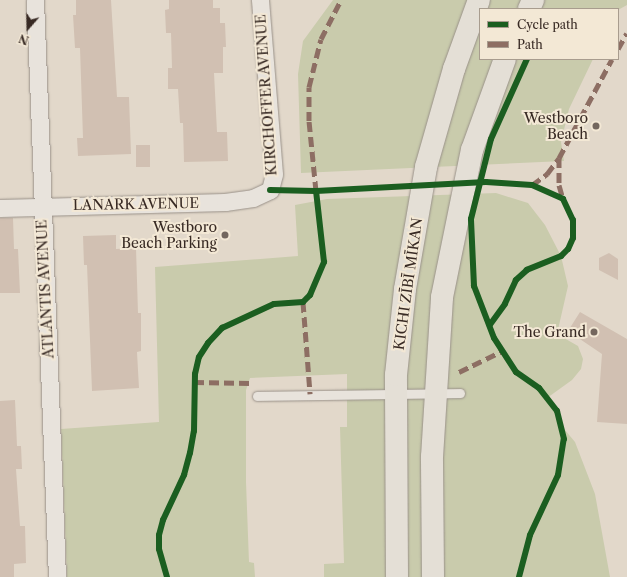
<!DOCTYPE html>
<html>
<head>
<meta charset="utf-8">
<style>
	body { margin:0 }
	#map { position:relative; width:627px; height:577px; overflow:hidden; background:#e2d8ca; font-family:"Libre Caslon Text",serif }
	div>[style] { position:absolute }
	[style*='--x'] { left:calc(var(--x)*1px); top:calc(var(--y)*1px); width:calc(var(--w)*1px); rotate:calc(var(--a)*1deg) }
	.green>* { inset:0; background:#c9cbac }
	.building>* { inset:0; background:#d1c0b2; transform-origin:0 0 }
	.roads { filter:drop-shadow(0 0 1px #999189) drop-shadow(0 0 1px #999189) }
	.lane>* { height:9px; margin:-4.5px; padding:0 4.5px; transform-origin:4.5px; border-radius:4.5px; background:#e8e3dc }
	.street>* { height:17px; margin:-8.5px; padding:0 8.5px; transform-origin:8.5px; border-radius:8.5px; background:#e8e3dc }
	.highway>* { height:22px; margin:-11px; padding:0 11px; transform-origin:11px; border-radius:11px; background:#e4dfd6 }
	.quiet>* { height:5px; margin-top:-2.5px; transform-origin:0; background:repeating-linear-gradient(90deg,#8d6e63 0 10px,transparent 0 15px) }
	.cycleway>* { height:6px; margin:-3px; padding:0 3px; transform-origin:3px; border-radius:3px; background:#1b5e20 }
	.dots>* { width:11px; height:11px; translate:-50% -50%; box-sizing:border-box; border:2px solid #f3e8d5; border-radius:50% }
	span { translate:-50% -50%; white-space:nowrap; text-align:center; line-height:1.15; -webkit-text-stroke:4px #f3e8d5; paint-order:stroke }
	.street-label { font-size:14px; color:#382a24 }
	.poi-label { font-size:14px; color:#382a24 }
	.right { translate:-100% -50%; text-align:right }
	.legend { position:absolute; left:479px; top:8px; width:140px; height:52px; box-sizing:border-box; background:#f3e8d5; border:1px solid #a89c8e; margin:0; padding:5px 7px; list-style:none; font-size:12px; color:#382a24 }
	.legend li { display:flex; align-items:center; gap:8px; height:20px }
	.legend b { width:20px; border:1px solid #a89c8e }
	.north { position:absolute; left:8px; top:8px; width:40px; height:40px; -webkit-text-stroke:3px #f3e8d5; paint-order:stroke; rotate:200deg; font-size:11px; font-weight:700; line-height:16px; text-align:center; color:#382a24 }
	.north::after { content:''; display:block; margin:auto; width:14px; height:18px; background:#382a24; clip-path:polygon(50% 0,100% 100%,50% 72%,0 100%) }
</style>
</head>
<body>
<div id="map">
	<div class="green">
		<div style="clip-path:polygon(333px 0,627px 0,627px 5px,618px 10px,480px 9px,480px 59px,593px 59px,569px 109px,561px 142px,564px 161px,301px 173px,298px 74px,303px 41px)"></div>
		<div style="clip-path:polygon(496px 193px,528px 203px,545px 225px,561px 256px,568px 286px,557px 334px,578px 346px,583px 359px,581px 369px,572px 380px,547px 398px,565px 430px,575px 442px,595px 494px,610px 577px,324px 577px,324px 564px,344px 563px,340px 427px,347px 427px,347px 374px,250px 378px,246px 390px,246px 482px,249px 562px,254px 563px,255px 577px,67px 577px,61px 429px,159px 422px,155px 267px,298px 256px,295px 205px,327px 199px)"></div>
	</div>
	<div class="building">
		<div style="clip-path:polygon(76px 0,111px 0,117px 97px,129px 97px,131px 154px,78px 156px,77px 138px,83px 138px,80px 48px,75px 48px,73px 15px,76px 15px)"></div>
		<div style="clip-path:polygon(169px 0,213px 0,213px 8px,220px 8px,220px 23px,225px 23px,226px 47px,223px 47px,223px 73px,214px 73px,217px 132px,227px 132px,228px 161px,184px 162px,183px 123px,180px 123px,178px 89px,168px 89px,168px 68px,172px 68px,171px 33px,166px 33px,165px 10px,169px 9px)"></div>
		<div style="left:136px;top:145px;width:14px;height:22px"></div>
		<div style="clip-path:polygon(0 218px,13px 218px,14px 249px,18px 249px,20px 293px,0 293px)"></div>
		<div style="clip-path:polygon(116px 235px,116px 249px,136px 248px,138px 313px,141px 313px,141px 351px,137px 352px,139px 388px,92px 391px,87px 265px,84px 265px,83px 236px)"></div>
		<div style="clip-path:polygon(609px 253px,618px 259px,618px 280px,599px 270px,599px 258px)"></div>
		<div style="clip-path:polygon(580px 312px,627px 339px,627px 424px,597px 422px,602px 354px,568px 331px)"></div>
		<div style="clip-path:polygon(15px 400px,17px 446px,21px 446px,22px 469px,16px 469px,20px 526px,25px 526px,26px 563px,14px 564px,14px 577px,0 577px,0 401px)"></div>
	</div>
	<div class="roads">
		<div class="lane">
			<div style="--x:257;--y:396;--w:203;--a:-0.8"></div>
		</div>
		<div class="street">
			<div style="--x:35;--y:0;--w:577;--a:87.82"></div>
			<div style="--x:0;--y:208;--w:225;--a:-1.5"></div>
			<div style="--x:225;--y:202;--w:28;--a:-8"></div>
			<div style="--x:253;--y:198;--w:19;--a:-25"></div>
			<div style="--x:270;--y:190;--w:16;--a:-76"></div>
			<div style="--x:274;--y:174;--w:175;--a:-94.6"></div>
		</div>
		<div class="highway">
			<div style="--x:529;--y:9;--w:10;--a:-66"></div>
			<div style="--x:397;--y:577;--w:202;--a:-90.3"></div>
			<div style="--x:396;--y:375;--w:86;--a:-84"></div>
			<div style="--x:405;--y:289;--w:124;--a:-80.2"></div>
			<div style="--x:426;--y:167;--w:102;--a:-74.1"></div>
			<div style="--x:454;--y:69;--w:73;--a:-70.1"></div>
			<div style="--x:433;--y:577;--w:120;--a:-90.5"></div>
			<div style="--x:432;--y:457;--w:160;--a:-86.4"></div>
			<div style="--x:442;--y:297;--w:150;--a:-78.5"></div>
			<div style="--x:472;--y:150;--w:97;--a:-70.1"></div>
		</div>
	</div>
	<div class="quiet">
		<div style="--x:618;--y:49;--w:18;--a:-61"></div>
		<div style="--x:559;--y:158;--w:27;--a:90"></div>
		<div style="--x:559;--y:185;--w:15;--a:74"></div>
		<div style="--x:532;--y:185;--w:19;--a:-36"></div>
		<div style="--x:547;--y:174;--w:20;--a:-53"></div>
		<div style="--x:559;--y:158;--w:112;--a:-61.8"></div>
		<div style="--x:316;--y:191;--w:70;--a:-95.7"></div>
		<div style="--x:309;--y:121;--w:34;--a:-90"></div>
		<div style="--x:309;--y:87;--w:49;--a:-76"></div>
		<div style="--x:321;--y:39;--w:44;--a:-62.9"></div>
		<div style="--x:303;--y:302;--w:92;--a:85.6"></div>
		<div style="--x:459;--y:372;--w:48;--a:-26"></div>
		<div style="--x:194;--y:382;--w:56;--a:1"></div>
	</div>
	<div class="cycleway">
		<div style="--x:270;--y:190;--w:46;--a:1.2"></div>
		<div style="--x:316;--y:191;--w:170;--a:-3"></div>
		<div style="--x:486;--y:182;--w:46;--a:3.7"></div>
		<div style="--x:532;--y:185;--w:34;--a:24"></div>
		<div style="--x:563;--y:199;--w:23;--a:65"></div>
		<div style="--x:573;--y:220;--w:18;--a:90"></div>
		<div style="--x:573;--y:238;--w:12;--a:114"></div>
		<div style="--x:568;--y:249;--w:10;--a:135"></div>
		<div style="--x:561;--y:256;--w:37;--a:158"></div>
		<div style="--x:527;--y:270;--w:15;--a:138"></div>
		<div style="--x:516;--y:280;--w:26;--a:115"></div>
		<div style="--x:505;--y:304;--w:26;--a:126"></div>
		<div style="--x:167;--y:577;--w:29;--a:-106"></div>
		<div style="--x:159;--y:549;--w:14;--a:-90"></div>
		<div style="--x:159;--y:535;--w:16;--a:-75"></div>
		<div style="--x:163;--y:520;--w:50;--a:-65"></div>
		<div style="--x:184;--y:475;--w:23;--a:-75"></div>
		<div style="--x:190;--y:453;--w:22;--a:-80"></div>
		<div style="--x:194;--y:431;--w:57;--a:-89"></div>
		<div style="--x:195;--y:374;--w:17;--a:-77"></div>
		<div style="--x:199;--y:357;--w:17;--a:-57"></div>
		<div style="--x:208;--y:343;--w:21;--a:-47"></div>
		<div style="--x:222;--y:328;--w:57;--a:-24.8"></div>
		<div style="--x:274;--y:304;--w:29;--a:-4"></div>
		<div style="--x:303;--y:302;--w:10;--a:-45"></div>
		<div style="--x:310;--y:295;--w:36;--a:-67"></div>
		<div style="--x:324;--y:262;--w:71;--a:-96.4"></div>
		<div style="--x:519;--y:577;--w:43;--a:-75.3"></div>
		<div style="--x:530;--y:535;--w:66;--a:-65"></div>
		<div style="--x:558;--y:475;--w:36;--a:-81"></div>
		<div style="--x:564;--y:439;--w:29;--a:-104"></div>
		<div style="--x:557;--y:411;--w:29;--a:-128"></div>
		<div style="--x:539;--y:388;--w:28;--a:-145"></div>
		<div style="--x:516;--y:372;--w:40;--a:-122.9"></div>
		<div style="--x:494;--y:338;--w:56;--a:-111"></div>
		<div style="--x:474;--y:286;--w:67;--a:-92.6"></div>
		<div style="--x:471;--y:219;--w:82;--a:-76"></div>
		<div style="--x:491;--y:139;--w:88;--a:-65.8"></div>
	</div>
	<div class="dots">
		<div style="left:596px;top:126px;background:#74675e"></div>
		<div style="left:225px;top:235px;background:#74675e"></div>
		<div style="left:594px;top:332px;background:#74675e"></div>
	</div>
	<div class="street-label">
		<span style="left:266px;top:95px;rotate:-94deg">KIRCHOFFER AVENUE</span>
		<span style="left:136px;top:204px;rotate:-1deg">LANARK AVENUE</span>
		<span style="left:408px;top:284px;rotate:-82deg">KICHI ZĪBĪ MĪKAN</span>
		<span style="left:45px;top:289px;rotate:-93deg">ATLANTIS AVENUE</span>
	</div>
	<div class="poi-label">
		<span class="right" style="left:588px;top:126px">Westboro<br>Beach</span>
		<span class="right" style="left:217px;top:235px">Westboro<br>Beach Parking</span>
		<span class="right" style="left:586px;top:332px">The Grand</span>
	</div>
	<ul class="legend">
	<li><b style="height:5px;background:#1b5e20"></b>Cycle path</li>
	<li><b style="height:5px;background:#8d6e63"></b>Path</li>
	</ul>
	<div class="north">N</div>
</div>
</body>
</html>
